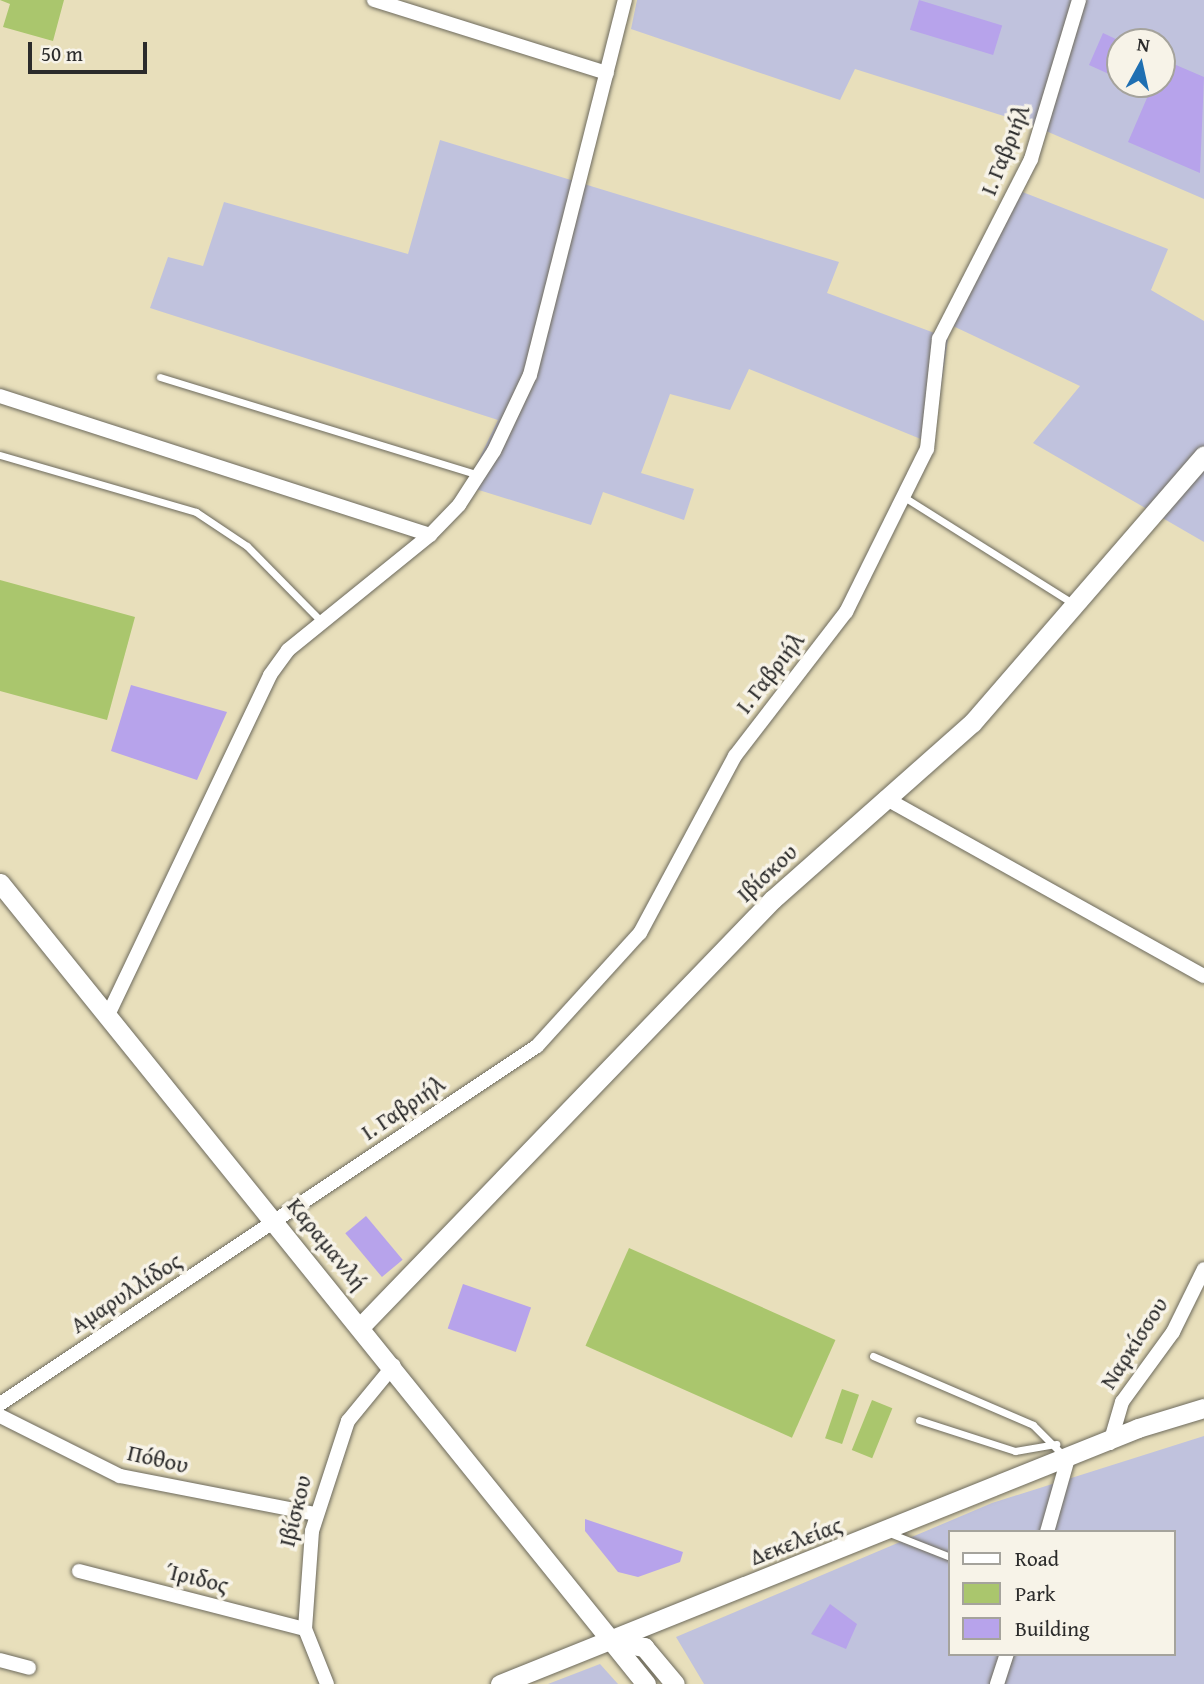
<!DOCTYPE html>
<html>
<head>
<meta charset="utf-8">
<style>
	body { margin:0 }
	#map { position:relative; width:1204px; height:1684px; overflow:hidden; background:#e8dfbb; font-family:"Gentium Book Plus",serif }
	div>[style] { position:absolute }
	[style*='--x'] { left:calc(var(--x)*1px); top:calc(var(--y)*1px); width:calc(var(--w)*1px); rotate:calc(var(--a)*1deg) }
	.industrial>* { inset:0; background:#c0c2dd }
	.green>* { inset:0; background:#aac66d; transform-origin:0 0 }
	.building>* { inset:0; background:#b7a3eb; transform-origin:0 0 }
	.roads { filter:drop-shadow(0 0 2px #6d6a5d) drop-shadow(0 0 2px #6d6a5d) }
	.lane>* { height:7px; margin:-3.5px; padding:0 3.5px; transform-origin:3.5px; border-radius:3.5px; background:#fff }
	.street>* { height:14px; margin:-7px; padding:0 7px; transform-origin:7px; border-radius:7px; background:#fff }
	.secondary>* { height:19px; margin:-9.5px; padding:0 9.5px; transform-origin:9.5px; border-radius:9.5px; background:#fff }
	span { translate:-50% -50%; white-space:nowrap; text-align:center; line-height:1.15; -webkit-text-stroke:7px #f7f3e8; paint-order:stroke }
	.street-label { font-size:23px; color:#2b2b2b }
	.legend { position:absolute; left:948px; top:1530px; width:228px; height:126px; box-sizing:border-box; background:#f7f3e8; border:2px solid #a5a39c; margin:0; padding:9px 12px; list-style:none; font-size:21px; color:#2b2b2b }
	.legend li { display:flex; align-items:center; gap:14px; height:35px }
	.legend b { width:35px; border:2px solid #a5a39c }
	.north { position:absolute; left:1106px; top:28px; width:70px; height:70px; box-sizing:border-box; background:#f7f3e8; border:2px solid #a5a39c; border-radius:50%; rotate:8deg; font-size:19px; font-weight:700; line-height:28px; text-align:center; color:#2b2b2b }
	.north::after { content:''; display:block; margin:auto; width:24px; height:32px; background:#1f6fb2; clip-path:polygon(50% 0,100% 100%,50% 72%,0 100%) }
	.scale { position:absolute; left:28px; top:42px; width:119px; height:32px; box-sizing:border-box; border:4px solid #2b2b2b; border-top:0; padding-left:9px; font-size:21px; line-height:24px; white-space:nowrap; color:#2b2b2b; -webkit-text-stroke:5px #f7f3e8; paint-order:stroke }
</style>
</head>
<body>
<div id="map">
	<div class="industrial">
		<div style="clip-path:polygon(evenodd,637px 0,1204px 0,1204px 199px,1032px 125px,855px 69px,840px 100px,631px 29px,637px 0,1120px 42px,1162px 42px,1162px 84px,1120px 84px,1120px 42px)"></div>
		<div style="clip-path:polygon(440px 140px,839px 262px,827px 293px,948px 338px,933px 444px,749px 369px,730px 410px,670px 394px,641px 473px,694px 489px,684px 520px,603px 492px,591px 525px,466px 486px,498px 420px,150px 308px,168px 257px,203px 266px,224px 202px,408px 254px)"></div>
		<div style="clip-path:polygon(1020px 191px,1168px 249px,1151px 290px,1204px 321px,1204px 542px,1033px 443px,1080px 386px,953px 326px)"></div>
		<div style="clip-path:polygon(evenodd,1204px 1436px,1204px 1684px,704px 1684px,676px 1637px,992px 1503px,1204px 1436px,950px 1532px,1174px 1532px,1174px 1654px,950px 1654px,950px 1532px)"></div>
		<div style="clip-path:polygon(600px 1664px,618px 1684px,548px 1684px)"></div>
	</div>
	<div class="green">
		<div style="clip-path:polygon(0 0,64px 0,53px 41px,3px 27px,10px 4px)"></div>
		<div style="clip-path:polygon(0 580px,135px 617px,107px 720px,0 691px)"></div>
		<div style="left:629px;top:1248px;width:226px;height:107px;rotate:24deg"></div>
		<div style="left:842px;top:1389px;width:18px;height:52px;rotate:19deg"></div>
		<div style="left:872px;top:1400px;width:22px;height:54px;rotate:22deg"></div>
	</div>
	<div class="building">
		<div style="left:919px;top:0;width:87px;height:31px;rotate:17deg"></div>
		<div style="clip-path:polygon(1103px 33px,1120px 41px,1120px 79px,1089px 65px)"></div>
		<div style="clip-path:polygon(1162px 59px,1204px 77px,1200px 173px,1128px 142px,1153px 84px,1162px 84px)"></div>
		<div style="clip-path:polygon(131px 685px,227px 712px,197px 780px,111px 751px)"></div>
		<div style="left:366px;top:1216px;width:57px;height:27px;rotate:50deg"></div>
		<div style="left:463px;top:1284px;width:72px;height:47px;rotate:19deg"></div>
		<div style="clip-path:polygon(585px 1519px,683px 1552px,680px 1562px,638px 1577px,618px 1572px,585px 1531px)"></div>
		<div style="clip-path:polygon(830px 1604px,857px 1624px,846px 1649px,811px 1634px)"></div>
	</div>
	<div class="roads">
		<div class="lane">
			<div style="--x:160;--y:377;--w:333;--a:17.1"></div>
			<div style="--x:0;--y:455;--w:204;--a:16.2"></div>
			<div style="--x:196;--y:512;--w:61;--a:33.7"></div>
			<div style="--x:247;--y:546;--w:107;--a:45.4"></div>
			<div style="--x:904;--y:497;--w:201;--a:32.2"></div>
			<div style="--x:873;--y:1356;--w:174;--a:23.3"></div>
			<div style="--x:1033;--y:1425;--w:42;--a:45"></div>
			<div style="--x:919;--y:1420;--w:101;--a:17.9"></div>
			<div style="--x:1015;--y:1451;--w:42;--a:-9.7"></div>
			<div style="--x:887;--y:1532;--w:68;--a:21.6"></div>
		</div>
		<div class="street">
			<div style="--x:374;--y:0;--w:244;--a:17.4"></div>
			<div style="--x:0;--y:396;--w:452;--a:17.9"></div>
			<div style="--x:885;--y:798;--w:365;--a:29.2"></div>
			<div style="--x:108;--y:1015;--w:377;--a:-64.5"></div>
			<div style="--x:270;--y:675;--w:31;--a:-54"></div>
			<div style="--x:288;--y:650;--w:183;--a:-39"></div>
			<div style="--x:430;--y:535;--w:42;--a:-46"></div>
			<div style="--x:459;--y:505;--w:64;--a:-57.1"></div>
			<div style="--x:494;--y:451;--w:84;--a:-64.7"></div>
			<div style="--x:530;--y:375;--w:387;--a:-75.8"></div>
			<div style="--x:0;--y:1404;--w:645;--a:-33.69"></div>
			<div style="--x:537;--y:1046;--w:153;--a:-47.7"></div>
			<div style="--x:640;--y:933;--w:201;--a:-61.8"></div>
			<div style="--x:735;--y:756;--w:182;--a:-52.4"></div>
			<div style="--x:846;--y:612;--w:182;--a:-63.6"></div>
			<div style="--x:927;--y:449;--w:111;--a:-83.8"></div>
			<div style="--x:939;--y:339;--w:202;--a:-62.9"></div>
			<div style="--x:1031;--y:159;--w:166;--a:-73.2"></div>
			<div style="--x:0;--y:1416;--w:134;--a:26.6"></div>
			<div style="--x:120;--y:1476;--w:200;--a:11"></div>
			<div style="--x:1110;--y:1443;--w:43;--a:-73.7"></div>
			<div style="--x:1122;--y:1402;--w:87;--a:-53.9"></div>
			<div style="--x:1173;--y:1332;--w:70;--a:-63.8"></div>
			<div style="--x:1047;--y:1532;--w:73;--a:-74.1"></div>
			<div style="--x:79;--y:1571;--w:233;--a:14.4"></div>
			<div style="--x:0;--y:1660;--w:30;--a:15"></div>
			<div style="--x:327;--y:1684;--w:59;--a:-111.8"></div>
			<div style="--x:305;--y:1629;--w:98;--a:-85.9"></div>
			<div style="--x:312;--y:1531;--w:116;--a:-71.9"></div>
			<div style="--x:348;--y:1421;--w:72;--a:-50.6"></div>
			<div style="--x:997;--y:1684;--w:32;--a:-72"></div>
		</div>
		<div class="secondary">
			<div style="--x:0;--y:883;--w:1029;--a:51.11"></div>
			<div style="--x:362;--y:1325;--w:592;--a:-46.03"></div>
			<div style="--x:773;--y:899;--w:266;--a:-41.5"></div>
			<div style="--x:972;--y:723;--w:354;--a:-49.1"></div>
			<div style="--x:610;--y:1641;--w:35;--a:10"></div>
			<div style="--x:644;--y:1647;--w:48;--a:50"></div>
			<div style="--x:500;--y:1684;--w:687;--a:-21.86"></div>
			<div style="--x:1138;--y:1428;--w:69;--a:-16.9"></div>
		</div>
	</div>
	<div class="street-label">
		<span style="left:1005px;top:150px;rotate:-68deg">Ι. Γαβριήλ</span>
		<span style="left:770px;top:673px;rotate:-52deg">Ι. Γαβριήλ</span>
		<span style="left:767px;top:873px;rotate:-43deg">Ιβίσκου</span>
		<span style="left:403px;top:1108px;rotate:-34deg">Ι. Γαβριήλ</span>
		<span style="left:327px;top:1244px;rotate:51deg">Καραμανλή</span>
		<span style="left:126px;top:1293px;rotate:-33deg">Αμαρυλλίδος</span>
		<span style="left:1134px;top:1343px;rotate:-57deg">Ναρκίσσου</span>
		<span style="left:158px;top:1459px;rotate:13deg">Πόθου</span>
		<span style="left:295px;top:1511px;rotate:-76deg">Ιβίσκου</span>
		<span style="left:796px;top:1541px;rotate:-21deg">Δεκελείας</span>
		<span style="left:197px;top:1578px;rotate:14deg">Ίριδος</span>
	</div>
	<ul class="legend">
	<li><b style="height:9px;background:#fff"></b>Road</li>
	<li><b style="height:19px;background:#aac66d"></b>Park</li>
	<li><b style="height:19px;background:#b7a3eb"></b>Building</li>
	</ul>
	<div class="north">N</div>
	<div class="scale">50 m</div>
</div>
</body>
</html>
